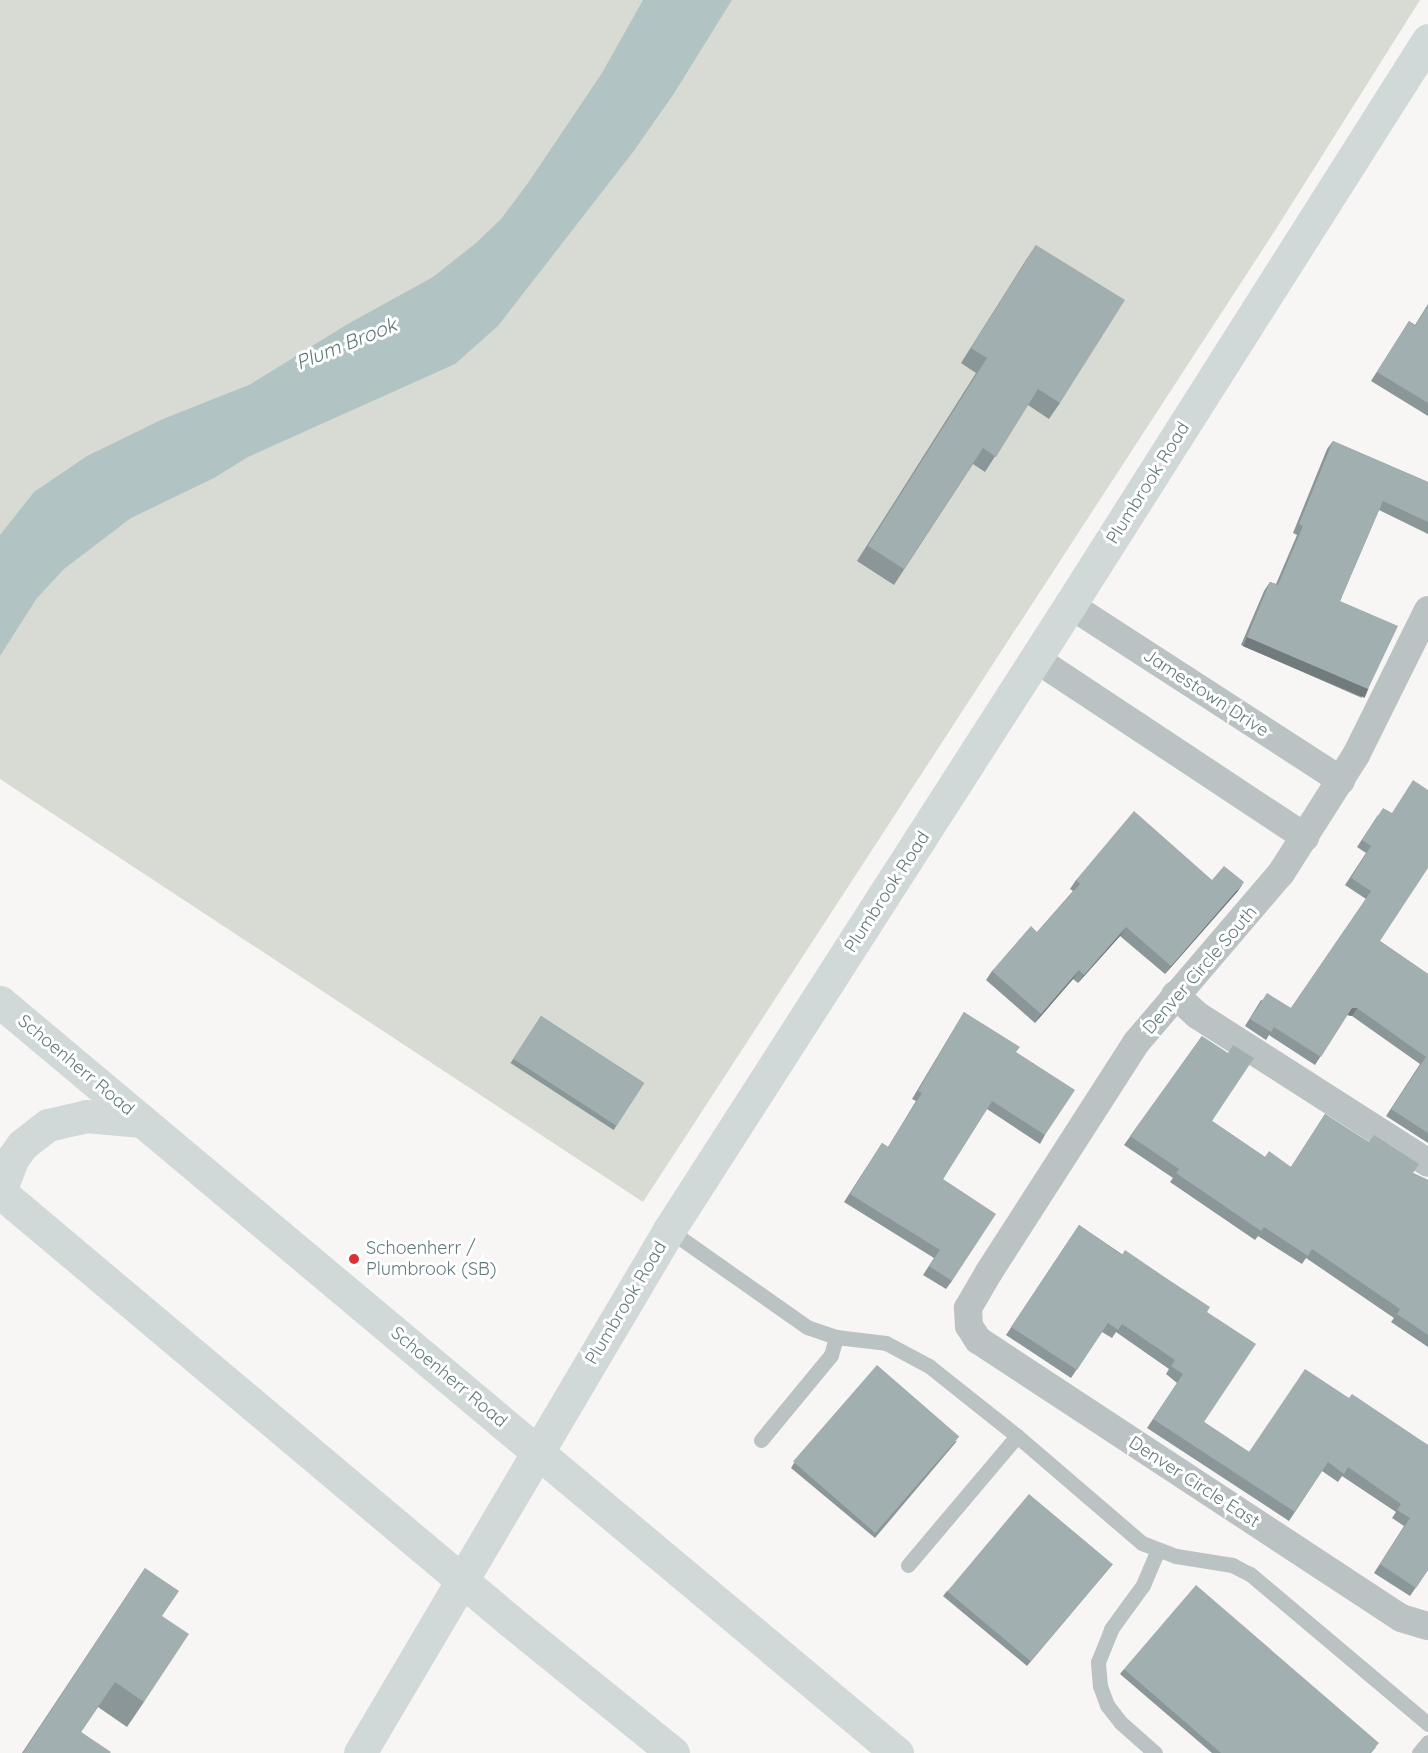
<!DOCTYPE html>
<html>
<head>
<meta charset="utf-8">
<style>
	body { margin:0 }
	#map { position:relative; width:1428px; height:1753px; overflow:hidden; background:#f7f6f4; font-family:Quicksand,sans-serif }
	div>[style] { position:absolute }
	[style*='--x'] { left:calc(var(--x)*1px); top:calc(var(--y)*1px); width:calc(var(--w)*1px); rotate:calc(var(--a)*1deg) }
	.green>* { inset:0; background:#d8dbd3 }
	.water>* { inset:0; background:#b2c3c4 }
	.lane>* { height:15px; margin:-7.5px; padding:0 7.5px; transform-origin:7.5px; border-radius:7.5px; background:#bbc2c3 }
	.street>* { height:28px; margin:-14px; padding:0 14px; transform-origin:14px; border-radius:14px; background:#bbc2c3 }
	.secondary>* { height:33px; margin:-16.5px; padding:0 16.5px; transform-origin:16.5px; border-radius:16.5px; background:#d1d8d8 }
	.wall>* { inset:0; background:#8b9698; transform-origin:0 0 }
	.shaded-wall>* { inset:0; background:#717a7c; transform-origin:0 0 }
	.building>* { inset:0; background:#a2afb1; transform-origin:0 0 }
	.dots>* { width:16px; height:16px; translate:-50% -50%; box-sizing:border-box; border:3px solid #fff; border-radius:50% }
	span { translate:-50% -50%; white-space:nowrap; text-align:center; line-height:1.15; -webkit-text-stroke:6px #fff; paint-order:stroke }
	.street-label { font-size:18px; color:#63797d }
	.poi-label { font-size:18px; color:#63797d }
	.left { translate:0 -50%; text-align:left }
	.water-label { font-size:20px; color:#5e7878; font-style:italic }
</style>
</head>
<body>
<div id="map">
	<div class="green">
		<div style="clip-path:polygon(0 0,1420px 0,1276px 229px,643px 1202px,0 779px)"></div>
	</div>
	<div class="water">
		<div style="clip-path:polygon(643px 0,732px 0,673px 95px,633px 152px,498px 326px,455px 364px,248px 457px,214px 478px,131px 518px,64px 569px,37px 598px,0 656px,0 535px,34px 492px,87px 456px,163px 419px,249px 385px,346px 325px,433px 277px,476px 243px,501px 219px,528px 183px,602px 73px)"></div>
	</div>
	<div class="lane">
		<div style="--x:669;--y:1230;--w:169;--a:35.1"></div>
		<div style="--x:807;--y:1327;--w:31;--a:19"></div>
		<div style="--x:836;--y:1337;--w:50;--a:6.8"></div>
		<div style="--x:886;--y:1343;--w:49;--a:28.1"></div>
		<div style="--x:929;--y:1366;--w:112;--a:38.5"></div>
		<div style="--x:1017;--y:1436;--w:165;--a:40.6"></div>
		<div style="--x:1142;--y:1543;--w:36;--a:21"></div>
		<div style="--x:1176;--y:1556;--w:57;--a:9.1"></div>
		<div style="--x:1232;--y:1565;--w:20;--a:27"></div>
		<div style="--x:1250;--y:1574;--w:233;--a:40.1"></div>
		<div style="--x:761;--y:1440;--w:110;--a:-50.5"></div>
		<div style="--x:831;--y:1355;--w:19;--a:-74"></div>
		<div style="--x:908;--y:1565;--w:169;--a:-49.8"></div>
		<div style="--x:1155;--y:1753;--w:45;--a:-138.6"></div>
		<div style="--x:1121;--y:1723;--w:23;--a:-128"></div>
		<div style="--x:1107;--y:1705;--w:20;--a:-110"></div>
		<div style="--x:1100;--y:1686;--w:24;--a:-95"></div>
		<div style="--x:1098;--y:1662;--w:35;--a:-68"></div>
		<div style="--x:1111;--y:1629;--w:54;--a:-54"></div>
		<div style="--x:1143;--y:1585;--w:38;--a:-67"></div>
		<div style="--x:1419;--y:1753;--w:14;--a:-51"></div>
	</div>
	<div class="street">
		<div style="--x:1070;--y:605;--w:323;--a:32.9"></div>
		<div style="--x:1428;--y:610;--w:162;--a:116.4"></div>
		<div style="--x:1356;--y:755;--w:140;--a:122.4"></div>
		<div style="--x:1281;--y:873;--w:223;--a:130.5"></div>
		<div style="--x:1136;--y:1043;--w:272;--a:122.7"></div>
		<div style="--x:989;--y:1272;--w:42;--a:120.3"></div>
		<div style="--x:968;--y:1308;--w:18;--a:87"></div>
		<div style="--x:969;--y:1326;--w:17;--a:57"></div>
		<div style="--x:978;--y:1340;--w:506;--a:33.31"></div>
		<div style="--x:1401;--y:1618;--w:28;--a:17"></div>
		<div style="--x:1036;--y:659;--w:323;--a:33.5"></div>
		<div style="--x:1175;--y:995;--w:30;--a:42"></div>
		<div style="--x:1197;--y:1015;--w:274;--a:32.6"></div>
	</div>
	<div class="secondary">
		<div style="--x:0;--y:1002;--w:1170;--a:39.94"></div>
		<div style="--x:0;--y:1191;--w:34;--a:-69"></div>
		<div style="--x:12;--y:1159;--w:17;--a:-54"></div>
		<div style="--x:22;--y:1145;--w:33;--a:-38"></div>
		<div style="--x:48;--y:1125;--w:39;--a:-13"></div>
		<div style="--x:86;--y:1116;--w:56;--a:5.1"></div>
		<div style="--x:0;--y:1192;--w:665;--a:40.06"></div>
		<div style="--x:509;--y:1620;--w:211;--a:39"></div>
		<div style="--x:360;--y:1753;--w:607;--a:-59.42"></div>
		<div style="--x:669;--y:1230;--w:743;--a:-57.32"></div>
		<div style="--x:1070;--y:605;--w:669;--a:-57.64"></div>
	</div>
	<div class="wall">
		<div style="clip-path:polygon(1036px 245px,1060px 403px,1049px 419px,1028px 405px,985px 472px,973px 464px,894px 585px,857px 561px,976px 373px,961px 363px,1026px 260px)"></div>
		<div style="clip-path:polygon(1428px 304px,1428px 416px,1371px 381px,1409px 321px,1415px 325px)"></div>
		<div style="clip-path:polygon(1333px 441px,1428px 482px,1428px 534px,1379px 510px,1340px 601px,1362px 698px,1241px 645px,1264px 591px,1270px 582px,1276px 584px,1297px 535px,1293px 533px,1327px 449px)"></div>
		<div style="clip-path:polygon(1378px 815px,1380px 941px,1428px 974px,1428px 1143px,1386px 1116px,1420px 1064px,1352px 1016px,1347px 1015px,1315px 1065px,1269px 1035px,1266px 1040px,1245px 1026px,1261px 1000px,1291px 1008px,1366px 899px,1345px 885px,1366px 853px,1357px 847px)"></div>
		<div style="clip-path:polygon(1076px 880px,1238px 891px,1165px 974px,1120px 936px,1078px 983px,1073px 979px,1035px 1023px,986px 980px,992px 971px,1037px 932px,1073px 891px,1070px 889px)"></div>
		<div style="clip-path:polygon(964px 1012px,1016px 1052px,1045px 1135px,1040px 1144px,987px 1109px,943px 1179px,952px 1281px,946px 1289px,923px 1275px,934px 1258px,844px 1202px,882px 1143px,888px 1147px,916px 1101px,912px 1099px)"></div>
		<div style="left:541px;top:1016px;width:123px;height:56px;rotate:33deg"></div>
		<div style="clip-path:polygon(1202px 1036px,1212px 1121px,1265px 1157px,1291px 1167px,1325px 1114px,1413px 1173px,1428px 1180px,1428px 1347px,1391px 1322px,1394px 1318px,1306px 1258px,1302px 1264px,1258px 1236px,1255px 1240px,1170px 1182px,1173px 1178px,1124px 1145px)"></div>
		<div style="clip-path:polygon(1079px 1225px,1207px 1312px,1204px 1422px,1249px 1452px,1349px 1398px,1428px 1445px,1428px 1570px,1410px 1596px,1374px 1573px,1404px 1526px,1392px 1518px,1396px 1512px,1342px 1476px,1338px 1482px,1322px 1471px,1289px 1521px,1147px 1428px,1177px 1383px,1166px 1374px,1169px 1369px,1116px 1332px,1112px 1338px,1102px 1332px,1071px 1378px,1006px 1335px)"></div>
		<div style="clip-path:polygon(957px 1441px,875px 1538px,791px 1468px,794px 1463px)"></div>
		<div style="clip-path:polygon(1113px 1564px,1027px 1666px,943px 1596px,947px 1591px)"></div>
		<div style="clip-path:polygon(145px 1568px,162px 1616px,144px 1702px,127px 1727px,98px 1707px,81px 1732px,110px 1753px,22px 1753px)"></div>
		<div style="clip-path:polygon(1124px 1669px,1376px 1747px,1371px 1753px,1212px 1753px,1120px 1674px)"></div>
	</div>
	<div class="shaded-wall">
		<div style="left:1247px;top:637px;width:132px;height:10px;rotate:23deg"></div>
		<div style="clip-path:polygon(1244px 882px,1238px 891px,1165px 974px,1171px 966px)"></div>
		<div style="clip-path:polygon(1126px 927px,1120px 936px,1078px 983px,1084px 975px)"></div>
		<div style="clip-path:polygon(1079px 970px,1073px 979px,1035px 1023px,1041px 1014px)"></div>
		<div style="clip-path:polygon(1352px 1008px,1357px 1008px,1352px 1016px,1347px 1015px)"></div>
	</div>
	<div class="building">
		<div style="clip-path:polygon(1036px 245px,1125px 300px,1060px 403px,1038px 389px,996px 457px,983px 448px,904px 569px,868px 546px,987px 358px,971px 348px)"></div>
		<div style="clip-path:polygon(1428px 305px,1428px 403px,1377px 372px,1409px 321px,1415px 326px)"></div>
		<div style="clip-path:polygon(1333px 441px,1428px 482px,1428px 522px,1383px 501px,1340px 601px,1398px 626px,1368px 689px,1247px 637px,1270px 582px,1278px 585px,1303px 526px,1299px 524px)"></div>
		<div style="clip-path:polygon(1413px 780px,1428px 790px,1428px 868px,1380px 941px,1428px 974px,1428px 1133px,1391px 1109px,1426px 1057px,1357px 1008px,1352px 1008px,1321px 1057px,1274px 1027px,1271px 1032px,1250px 1019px,1267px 993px,1291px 1008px,1371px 891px,1351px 878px,1371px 846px,1362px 840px,1383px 808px,1392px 813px)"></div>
		<div style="clip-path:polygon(1134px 811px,1212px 880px,1224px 866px,1244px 882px,1171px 966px,1126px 927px,1084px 975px,1079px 970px,1041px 1014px,992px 971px,1031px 926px,1037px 932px,1080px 884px,1076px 880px)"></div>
		<div style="clip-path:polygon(964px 1012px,1020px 1047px,1016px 1052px,1075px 1090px,1045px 1135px,992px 1101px,943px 1179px,996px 1214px,952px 1281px,929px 1266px,940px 1250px,850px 1194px,882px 1143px,888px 1147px,922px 1093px,918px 1091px)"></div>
		<div style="left:541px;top:1016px;width:123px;height:51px;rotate:33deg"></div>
		<div style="clip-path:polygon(1202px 1036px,1228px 1053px,1233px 1045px,1254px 1058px,1212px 1121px,1265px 1157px,1269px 1151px,1291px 1167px,1325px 1114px,1369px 1142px,1374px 1135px,1419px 1164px,1413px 1173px,1428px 1180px,1428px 1335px,1397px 1314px,1400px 1309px,1312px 1249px,1308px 1256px,1264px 1227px,1261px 1231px,1176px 1173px,1179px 1169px,1130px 1136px)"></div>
		<div style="clip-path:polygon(1079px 1225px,1122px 1255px,1125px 1250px,1166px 1278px,1210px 1307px,1207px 1312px,1256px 1344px,1204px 1422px,1249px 1452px,1305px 1369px,1349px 1398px,1352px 1394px,1428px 1445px,1428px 1570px,1416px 1588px,1380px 1564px,1410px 1518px,1397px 1510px,1401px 1504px,1348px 1467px,1344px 1474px,1328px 1462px,1295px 1512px,1153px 1419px,1183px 1374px,1171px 1366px,1175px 1360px,1122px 1324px,1118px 1330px,1108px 1323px,1077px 1370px,1011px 1327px)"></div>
		<div style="left:877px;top:1365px;width:109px;height:128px;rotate:41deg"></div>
		<div style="left:1029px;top:1494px;width:109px;height:127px;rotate:40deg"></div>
		<div style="clip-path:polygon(145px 1568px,179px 1591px,162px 1616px,189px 1634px,144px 1702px,115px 1682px,81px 1732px,111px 1752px,110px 1753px,23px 1753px)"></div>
		<div style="clip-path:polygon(1196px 1585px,1379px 1743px,1370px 1753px,1221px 1753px,1124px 1669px)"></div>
	</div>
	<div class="dots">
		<div style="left:354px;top:1259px;background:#da3134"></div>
	</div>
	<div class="street-label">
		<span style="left:1148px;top:483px;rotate:-58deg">Plumbrook Road</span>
		<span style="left:1206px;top:693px;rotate:33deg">Jamestown Drive</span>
		<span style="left:887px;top:892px;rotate:-57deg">Plumbrook Road</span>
		<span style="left:1200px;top:970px;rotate:-49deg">Denver Circle South</span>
		<span style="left:76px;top:1065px;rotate:40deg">Schoenherr Road</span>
		<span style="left:626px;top:1303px;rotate:-59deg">Plumbrook Road</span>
		<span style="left:449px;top:1377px;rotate:40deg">Schoenherr Road</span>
		<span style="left:1194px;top:1482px;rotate:33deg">Denver Circle East</span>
	</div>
	<div class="poi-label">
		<span class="left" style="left:366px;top:1259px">Schoenherr /<br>Plumbrook (SB)</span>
	</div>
	<div class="water-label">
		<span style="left:346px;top:343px;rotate:-22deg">Plum Brook</span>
	</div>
</div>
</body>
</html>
